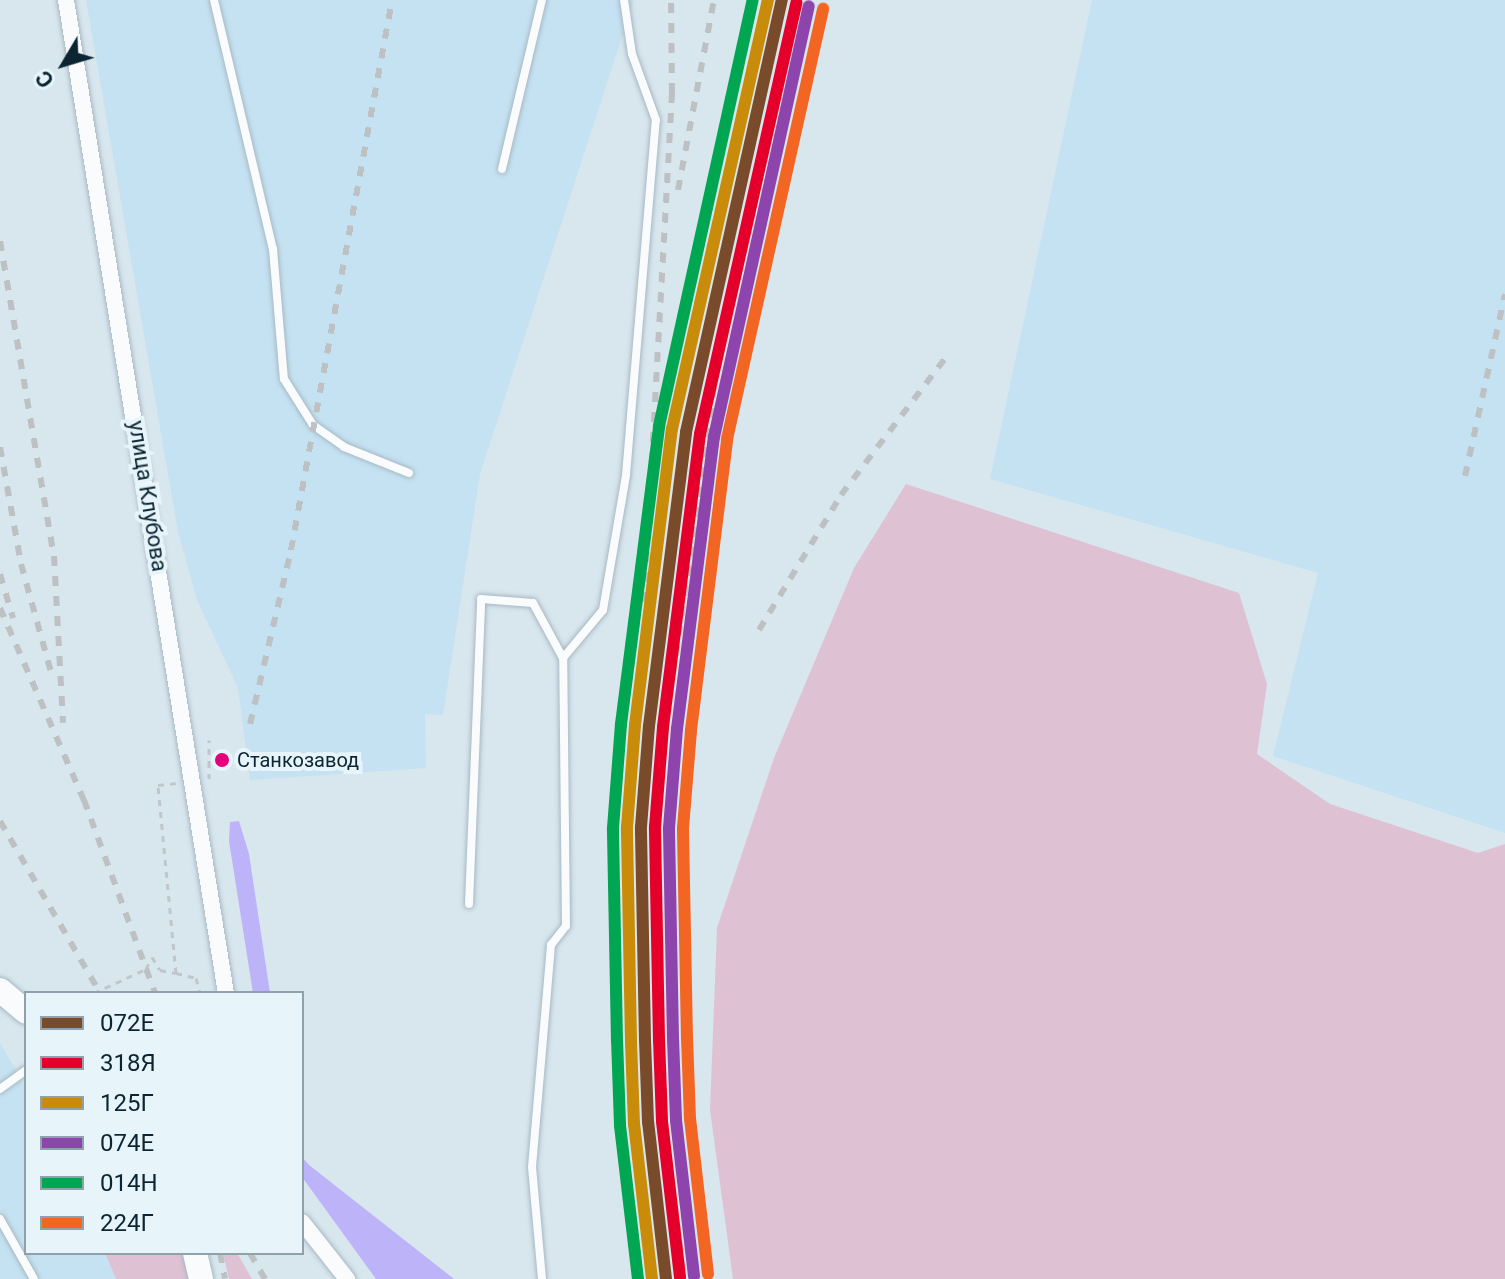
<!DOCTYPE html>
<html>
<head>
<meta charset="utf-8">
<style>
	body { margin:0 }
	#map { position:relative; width:1505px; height:1279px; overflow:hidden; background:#d8e6ee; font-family:Roboto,sans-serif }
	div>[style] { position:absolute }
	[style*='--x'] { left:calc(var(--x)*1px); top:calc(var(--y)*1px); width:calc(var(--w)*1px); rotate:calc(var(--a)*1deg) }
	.built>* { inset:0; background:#c5e2f2 }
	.green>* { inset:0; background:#dfc1d4 }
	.water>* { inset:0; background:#bdb3f8 }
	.path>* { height:3px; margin-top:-1.5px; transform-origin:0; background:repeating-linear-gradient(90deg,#c0c7cb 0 6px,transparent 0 12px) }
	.roads { filter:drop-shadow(0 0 2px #a7b9c3) drop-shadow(0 0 2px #a7b9c3) }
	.service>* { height:8px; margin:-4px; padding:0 4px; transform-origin:4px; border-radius:4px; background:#f9fbfc }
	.minor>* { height:16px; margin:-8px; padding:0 8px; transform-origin:8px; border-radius:8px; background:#f9fbfc }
	.secondary>* { height:24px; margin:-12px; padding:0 12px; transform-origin:12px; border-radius:12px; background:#f9fbfc }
	.rail>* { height:6px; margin-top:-3px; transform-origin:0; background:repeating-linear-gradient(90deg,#bdc1c4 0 10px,transparent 0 20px) }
	.rail-1>* { height:12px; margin:-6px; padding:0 6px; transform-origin:6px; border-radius:6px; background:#7a4b2a }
	.rail-2>* { height:12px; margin:-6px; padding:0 6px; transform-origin:6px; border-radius:6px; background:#e4002b }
	.rail-3>* { height:12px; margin:-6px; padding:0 6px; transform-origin:6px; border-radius:6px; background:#c88c0a }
	.rail-4>* { height:12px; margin:-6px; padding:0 6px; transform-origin:6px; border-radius:6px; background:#8e44ad }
	.rail-5>* { height:12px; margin:-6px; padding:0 6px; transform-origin:6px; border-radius:6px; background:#00a651 }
	.rail-6>* { height:12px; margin:-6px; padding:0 6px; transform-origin:6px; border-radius:6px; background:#f26522 }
	.dots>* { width:22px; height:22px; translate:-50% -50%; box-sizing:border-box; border:4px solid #e7f4fa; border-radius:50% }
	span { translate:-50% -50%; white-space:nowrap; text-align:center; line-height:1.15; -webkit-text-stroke:8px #e7f4fa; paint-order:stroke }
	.bus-label { font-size:20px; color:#0b2532 }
	.left { translate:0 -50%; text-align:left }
	.street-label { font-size:22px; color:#0b2532 }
	.legend { position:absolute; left:24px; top:991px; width:280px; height:264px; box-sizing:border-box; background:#e7f4fa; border:2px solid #8fa1aa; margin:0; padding:10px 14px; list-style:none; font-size:24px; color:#0b2532 }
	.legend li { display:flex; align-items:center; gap:16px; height:40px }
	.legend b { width:40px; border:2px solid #8fa1aa }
	.north { position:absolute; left:24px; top:24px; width:80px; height:80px; -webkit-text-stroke:6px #e7f4fa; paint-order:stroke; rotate:232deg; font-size:22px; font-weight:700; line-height:32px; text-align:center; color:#0b2532 }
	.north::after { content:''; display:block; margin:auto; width:28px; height:36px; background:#0b2532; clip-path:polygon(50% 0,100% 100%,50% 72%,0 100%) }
</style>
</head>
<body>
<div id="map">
	<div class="built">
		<div style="clip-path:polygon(86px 0,634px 0,480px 474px,443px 715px,425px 714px,426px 768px,250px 780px,238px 688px,197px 600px,178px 532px)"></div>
		<div style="clip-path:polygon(1092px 0,1505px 0,1505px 833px,1273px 756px,1318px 573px,990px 479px)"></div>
		<div style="clip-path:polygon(0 1043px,26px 1087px,26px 1253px,105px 1253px,116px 1279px,0 1279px)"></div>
	</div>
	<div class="green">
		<div style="clip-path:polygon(906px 484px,1239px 593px,1267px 684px,1257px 754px,1330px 804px,1478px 853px,1505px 844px,1505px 1279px,733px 1279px,710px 1110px,717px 928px,774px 758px,854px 568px)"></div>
		<div style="clip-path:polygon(105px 1253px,182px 1253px,190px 1279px,116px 1279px)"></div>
		<div style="clip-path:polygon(223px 1253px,237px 1253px,252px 1279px,229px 1279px)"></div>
	</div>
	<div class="water">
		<div style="clip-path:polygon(239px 821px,249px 854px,270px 993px,253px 993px,229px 841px,230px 822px)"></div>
		<div style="clip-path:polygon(302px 1157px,309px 1165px,454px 1279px,376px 1279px,302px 1177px)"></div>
	</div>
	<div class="path">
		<div style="--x:209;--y:779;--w:39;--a:-90"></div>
		<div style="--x:176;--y:973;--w:21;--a:14"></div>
		<div style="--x:196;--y:978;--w:16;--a:75"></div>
		<div style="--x:94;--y:993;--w:57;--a:-24.8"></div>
		<div style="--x:146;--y:969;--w:13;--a:-63"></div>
		<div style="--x:152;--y:957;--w:15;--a:58"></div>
		<div style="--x:160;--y:970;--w:16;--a:11"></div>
		<div style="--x:176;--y:973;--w:189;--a:-95.5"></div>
		<div style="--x:158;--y:785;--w:18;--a:-6"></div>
	</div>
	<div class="roads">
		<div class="service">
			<div style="--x:214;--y:0;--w:256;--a:76.7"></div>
			<div style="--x:273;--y:249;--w:130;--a:85.2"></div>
			<div style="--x:284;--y:379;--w:54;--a:57.8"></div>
			<div style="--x:313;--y:425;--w:38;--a:35"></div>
			<div style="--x:344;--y:447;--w:70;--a:21.8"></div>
			<div style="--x:502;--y:169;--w:174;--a:-76.7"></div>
			<div style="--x:469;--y:904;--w:305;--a:-87.7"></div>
			<div style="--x:481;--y:599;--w:52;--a:4.4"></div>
			<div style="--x:533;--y:603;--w:63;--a:61.4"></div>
			<div style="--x:0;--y:1089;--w:32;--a:-36"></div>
			<div style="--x:0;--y:1219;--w:69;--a:60.5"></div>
			<div style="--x:542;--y:1279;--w:112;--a:-95.1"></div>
			<div style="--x:532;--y:1167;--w:223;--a:-85.1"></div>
			<div style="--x:551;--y:945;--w:24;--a:-52"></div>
			<div style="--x:566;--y:926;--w:268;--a:-90.6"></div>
			<div style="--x:563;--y:658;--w:62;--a:-50.2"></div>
			<div style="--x:603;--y:610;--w:137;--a:-80.3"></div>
			<div style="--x:626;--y:475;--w:356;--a:-85.2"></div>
			<div style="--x:656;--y:120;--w:70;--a:-110"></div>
			<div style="--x:632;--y:54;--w:55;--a:-98.4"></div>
		</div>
		<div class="minor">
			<div style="--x:66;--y:0;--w:1006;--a:80.85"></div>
			<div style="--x:302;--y:1222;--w:73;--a:51.7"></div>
		</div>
		<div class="secondary">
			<div style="--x:0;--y:990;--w:34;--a:40"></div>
			<div style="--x:195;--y:1253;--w:27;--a:77"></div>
		</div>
	</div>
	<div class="rail">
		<div style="--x:678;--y:190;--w:193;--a:-79.3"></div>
		<div style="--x:0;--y:241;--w:320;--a:80.3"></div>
		<div style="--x:54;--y:556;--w:167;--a:86.9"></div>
		<div style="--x:0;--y:447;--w:119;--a:79.8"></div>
		<div style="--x:21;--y:564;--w:112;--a:74.5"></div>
		<div style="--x:1465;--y:476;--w:186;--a:-77.6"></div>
		<div style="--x:0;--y:574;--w:46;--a:73.5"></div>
		<div style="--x:644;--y:602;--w:510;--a:-86.85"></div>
		<div style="--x:672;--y:93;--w:93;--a:-90.6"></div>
		<div style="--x:0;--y:608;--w:210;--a:66.4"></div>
		<div style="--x:84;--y:800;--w:206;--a:69.8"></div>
		<div style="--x:759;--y:630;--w:158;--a:-58.7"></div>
		<div style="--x:841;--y:495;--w:180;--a:-52.7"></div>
		<div style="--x:673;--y:675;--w:347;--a:-81.9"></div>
		<div style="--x:722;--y:331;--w:339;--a:-77.6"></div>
		<div style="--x:250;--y:724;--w:179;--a:-76.7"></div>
		<div style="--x:291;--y:550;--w:559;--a:-79.59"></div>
		<div style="--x:0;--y:821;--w:199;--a:59.8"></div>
		<div style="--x:664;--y:1122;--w:158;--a:82.7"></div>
		<div style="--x:220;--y:1253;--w:26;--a:79"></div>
		<div style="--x:250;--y:1253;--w:30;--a:60"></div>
	</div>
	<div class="rail-1">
		<div style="--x:666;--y:1279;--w:158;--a:-96.5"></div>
		<div style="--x:648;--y:1122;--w:82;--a:-92.1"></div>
		<div style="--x:645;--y:1040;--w:213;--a:-91.1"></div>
		<div style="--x:641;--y:827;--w:101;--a:-85.5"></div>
		<div style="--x:649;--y:726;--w:296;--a:-82.8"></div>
		<div style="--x:686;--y:432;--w:443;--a:-77.5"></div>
	</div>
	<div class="rail-2">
		<div style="--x:680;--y:1277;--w:157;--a:-96.6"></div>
		<div style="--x:662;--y:1121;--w:81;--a:-92.1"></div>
		<div style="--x:659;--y:1040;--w:213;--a:-91.1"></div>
		<div style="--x:655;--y:827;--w:100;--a:-85.4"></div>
		<div style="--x:663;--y:727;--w:295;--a:-82.8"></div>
		<div style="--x:700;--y:434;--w:442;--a:-77.4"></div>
	</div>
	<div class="rail-3">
		<div style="--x:652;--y:1279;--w:156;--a:-96.6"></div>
		<div style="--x:634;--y:1124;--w:83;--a:-92.1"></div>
		<div style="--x:631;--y:1041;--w:214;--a:-91.1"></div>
		<div style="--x:627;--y:827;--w:102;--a:-85.5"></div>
		<div style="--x:635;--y:725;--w:298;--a:-82.9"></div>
		<div style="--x:672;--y:429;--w:440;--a:-77.4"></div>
	</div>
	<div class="rail-4">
		<div style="--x:694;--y:1276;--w:157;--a:-96.6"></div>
		<div style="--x:676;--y:1120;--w:81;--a:-92.1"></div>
		<div style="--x:673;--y:1039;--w:211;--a:-91.1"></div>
		<div style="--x:669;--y:828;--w:99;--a:-85.4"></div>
		<div style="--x:677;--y:729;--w:294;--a:-82.8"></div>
		<div style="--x:714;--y:437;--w:441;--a:-77.6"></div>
	</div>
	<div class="rail-5">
		<div style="--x:638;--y:1279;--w:155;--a:-96.7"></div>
		<div style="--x:620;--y:1125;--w:84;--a:-92"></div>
		<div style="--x:617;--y:1041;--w:213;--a:-91.1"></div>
		<div style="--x:613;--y:828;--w:104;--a:-85.6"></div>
		<div style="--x:621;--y:724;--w:300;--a:-82.7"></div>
		<div style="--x:659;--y:426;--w:436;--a:-77.6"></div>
	</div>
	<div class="rail-6">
		<div style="--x:708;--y:1274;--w:156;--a:-96.6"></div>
		<div style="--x:690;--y:1119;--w:80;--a:-92.1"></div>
		<div style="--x:687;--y:1039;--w:211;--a:-91.1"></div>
		<div style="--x:683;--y:828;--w:98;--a:-85.3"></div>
		<div style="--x:691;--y:730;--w:293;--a:-82.9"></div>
		<div style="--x:727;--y:439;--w:441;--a:-77.4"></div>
	</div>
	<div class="dots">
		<div style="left:222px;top:760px;background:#e5007d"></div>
	</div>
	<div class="bus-label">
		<span class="left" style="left:237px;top:760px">Станкозавод</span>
	</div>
	<div class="street-label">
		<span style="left:148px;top:496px;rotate:81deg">улица Клубова</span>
	</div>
	<ul class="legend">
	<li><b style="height:10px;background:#7a4b2a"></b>072Е</li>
	<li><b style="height:10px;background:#e4002b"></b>318Я</li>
	<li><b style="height:10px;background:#c88c0a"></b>125Г</li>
	<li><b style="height:10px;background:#8e44ad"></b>074Е</li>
	<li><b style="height:10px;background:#00a651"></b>014Н</li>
	<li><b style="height:10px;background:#f26522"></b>224Г</li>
	</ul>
	<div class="north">С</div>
</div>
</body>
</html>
